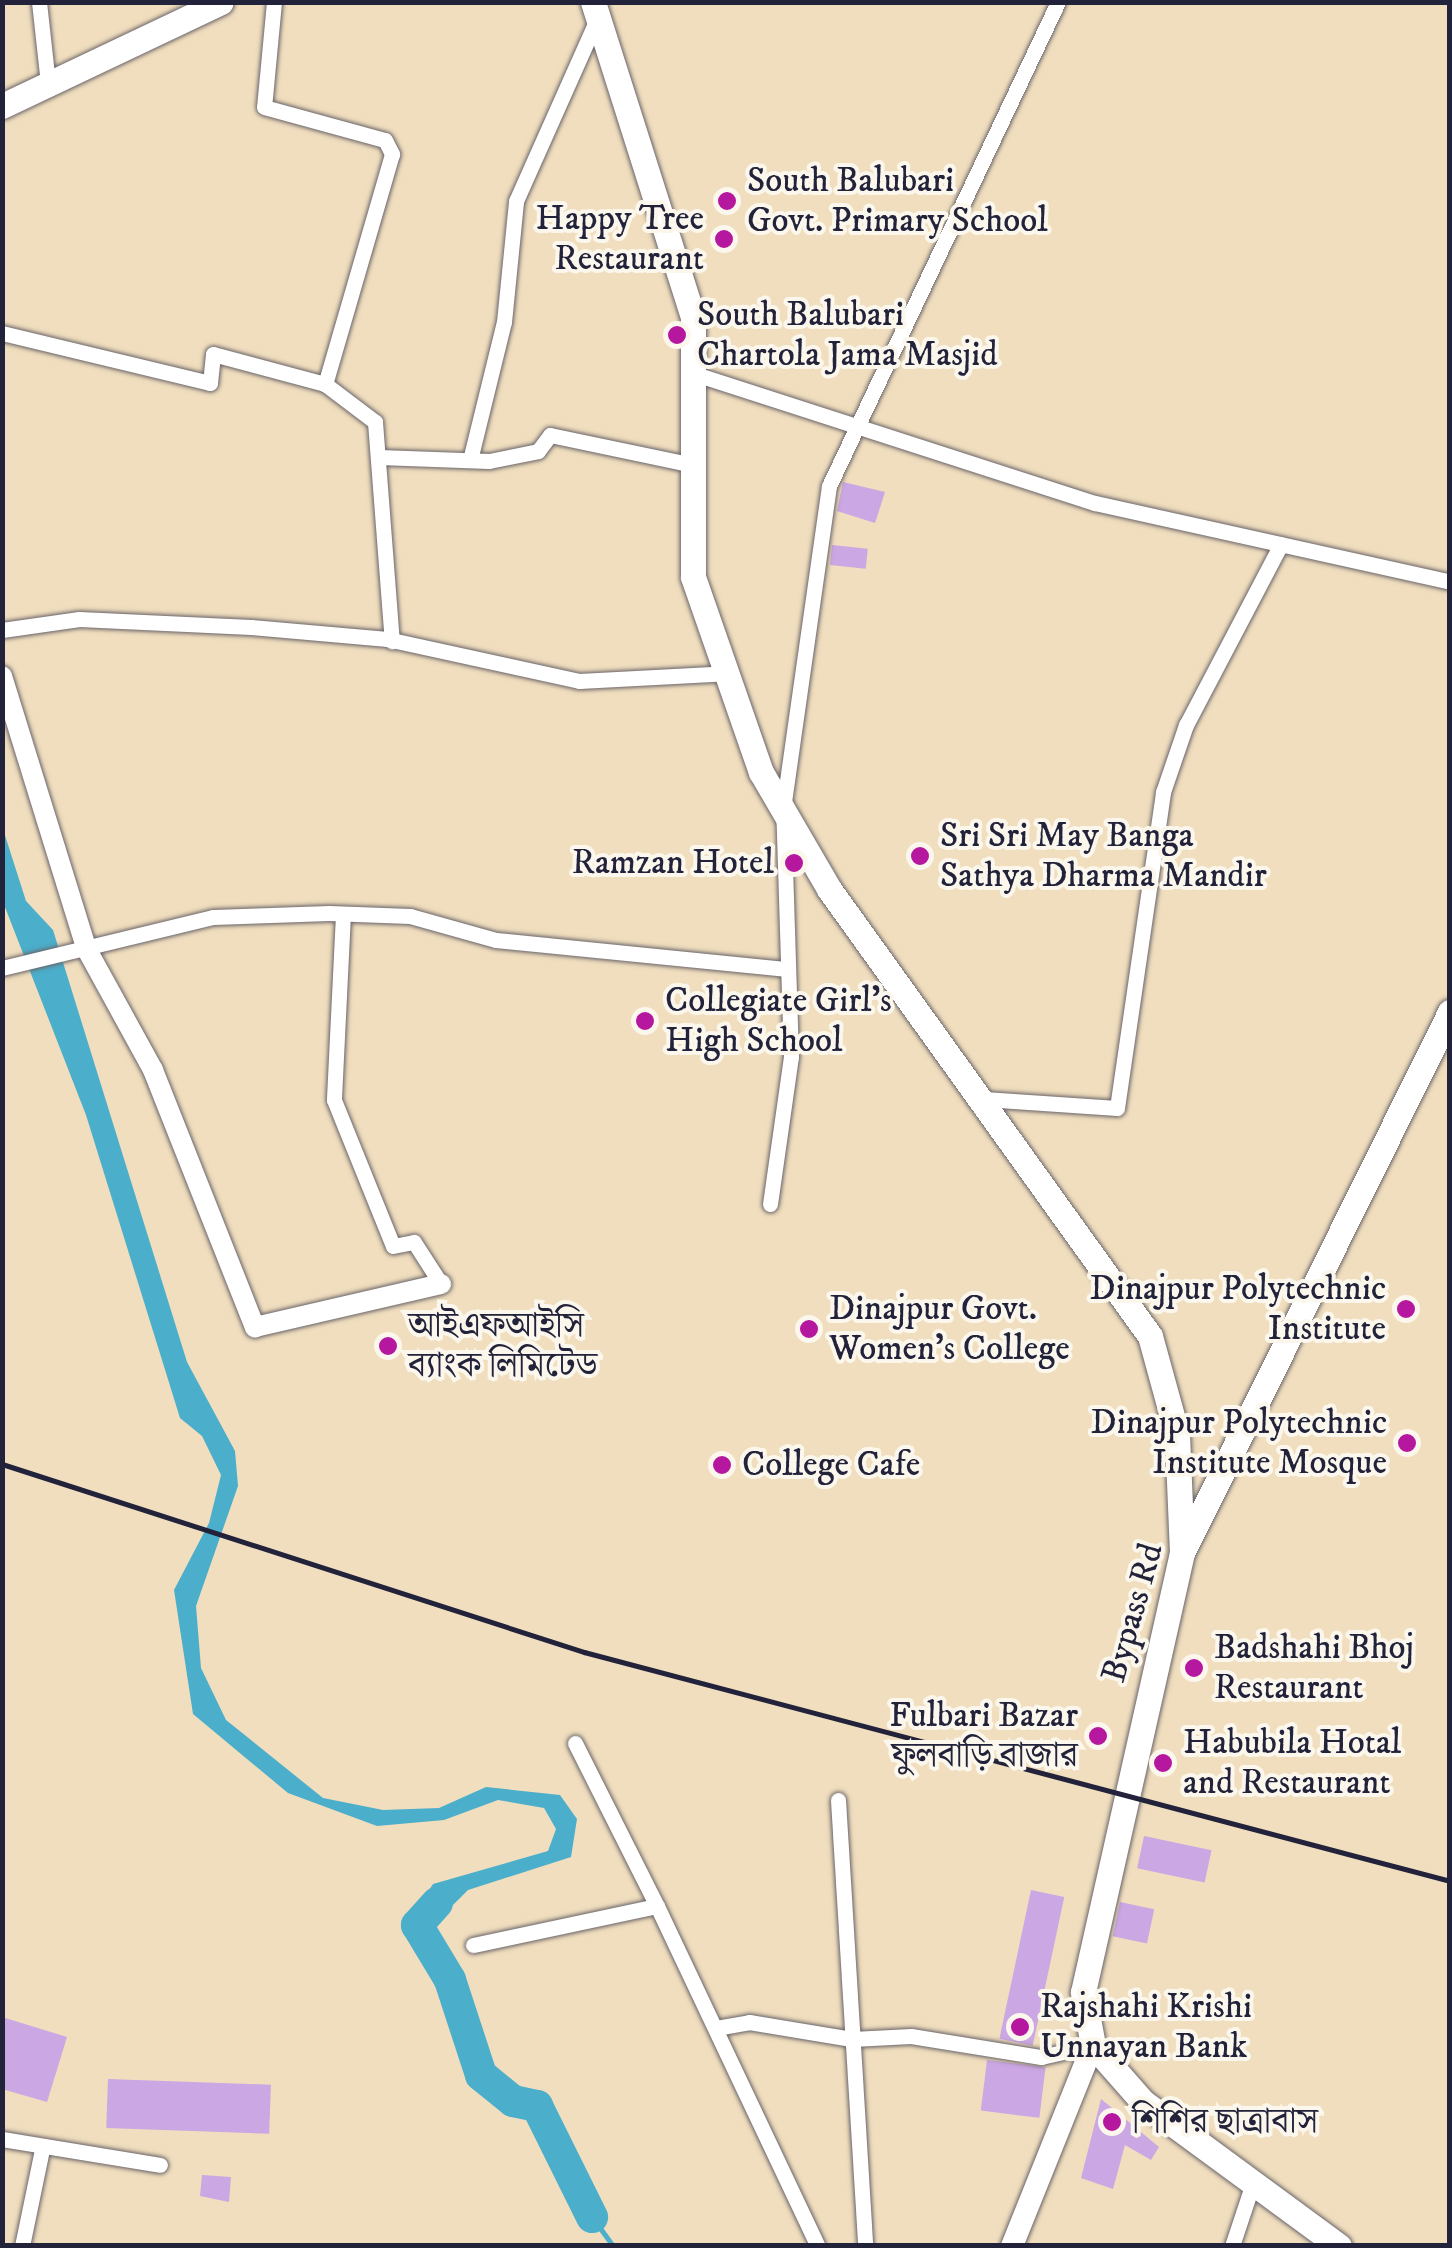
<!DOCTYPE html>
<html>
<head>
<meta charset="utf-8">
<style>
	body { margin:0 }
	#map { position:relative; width:1452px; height:2248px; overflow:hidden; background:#f0debe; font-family:"IM FELL DW Pica","Noto Serif Bengali",serif }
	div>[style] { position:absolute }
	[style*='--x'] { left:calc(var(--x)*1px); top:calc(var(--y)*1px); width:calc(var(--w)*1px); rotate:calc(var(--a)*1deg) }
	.water>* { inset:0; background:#4baeca }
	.stream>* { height:5px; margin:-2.5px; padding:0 2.5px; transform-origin:2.5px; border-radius:2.5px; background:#4baeca }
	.river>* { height:32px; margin:-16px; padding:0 16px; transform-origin:16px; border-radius:16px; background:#4baeca }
	.building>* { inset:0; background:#cba7e3; transform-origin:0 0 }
	.roads { filter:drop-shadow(0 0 2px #6a6469) drop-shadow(0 0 2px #6a6469) }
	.minor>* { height:15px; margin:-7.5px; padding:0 7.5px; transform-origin:7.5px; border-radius:7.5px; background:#fff }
	.tertiary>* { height:20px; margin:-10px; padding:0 10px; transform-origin:10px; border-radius:10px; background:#fff }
	.secondary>* { height:22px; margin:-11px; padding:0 11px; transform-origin:11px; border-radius:11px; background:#fff }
	.primary>* { height:25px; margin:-12.5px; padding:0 12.5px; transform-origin:12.5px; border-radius:12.5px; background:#fff }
	.rail>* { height:5px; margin:-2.5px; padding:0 2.5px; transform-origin:2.5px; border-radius:2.5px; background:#22223b }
	.dots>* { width:28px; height:28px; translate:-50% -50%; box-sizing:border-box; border:5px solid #fbf7ec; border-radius:50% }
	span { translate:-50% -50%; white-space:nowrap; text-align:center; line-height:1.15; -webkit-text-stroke:8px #fbf7ec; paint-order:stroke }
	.poi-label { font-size:35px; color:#22223b }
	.left { translate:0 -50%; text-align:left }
	.right { translate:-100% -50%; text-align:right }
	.street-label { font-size:35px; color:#22223b }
	.frame { position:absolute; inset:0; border:5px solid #22223b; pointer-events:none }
</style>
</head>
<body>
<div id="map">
	<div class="water">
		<div style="clip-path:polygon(2px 826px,26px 901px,53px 930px,187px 1362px,235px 1451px,238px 1486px,196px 1606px,201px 1668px,226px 1720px,323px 1798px,383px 1810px,439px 1808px,486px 1787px,560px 1795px,577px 1819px,571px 1857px,468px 1890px,443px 1915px,412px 1916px,433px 1884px,548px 1851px,556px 1829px,544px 1808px,498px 1800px,444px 1820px,377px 1826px,288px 1793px,193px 1714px,174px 1590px,209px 1523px,221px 1475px,202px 1436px,180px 1418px,86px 1115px,3px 902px)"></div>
	</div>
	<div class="stream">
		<div style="--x:592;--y:2217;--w:36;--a:54"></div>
	</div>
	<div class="river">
		<div style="--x:437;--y:1903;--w:30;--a:132"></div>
		<div style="--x:417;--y:1925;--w:64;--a:59"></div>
		<div style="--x:450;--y:1980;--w:100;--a:71.9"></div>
		<div style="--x:481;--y:2075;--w:41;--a:39.1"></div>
		<div style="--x:513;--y:2101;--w:25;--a:12"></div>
		<div style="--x:537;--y:2106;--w:124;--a:63.6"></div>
	</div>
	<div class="building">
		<div style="clip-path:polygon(843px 482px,885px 492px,875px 523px,837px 511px)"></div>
		<div style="left:832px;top:545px;width:36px;height:20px;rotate:6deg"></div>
		<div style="left:1144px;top:1836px;width:69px;height:33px;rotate:12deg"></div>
		<div style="left:1031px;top:1890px;width:34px;height:152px;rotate:12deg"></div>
		<div style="left:1120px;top:1902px;width:35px;height:35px;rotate:12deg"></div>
		<div style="clip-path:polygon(2px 2017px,67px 2037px,47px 2102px,2px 2089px)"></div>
		<div style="left:987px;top:2060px;width:59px;height:51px;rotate:7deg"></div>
		<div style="left:108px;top:2079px;width:163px;height:49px;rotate:2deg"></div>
		<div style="clip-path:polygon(1101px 2099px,1159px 2147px,1151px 2160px,1125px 2145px,1113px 2189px,1081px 2178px)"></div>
		<div style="clip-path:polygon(202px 2175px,231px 2177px,229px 2202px,200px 2196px)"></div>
	</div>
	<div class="roads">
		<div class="minor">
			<div style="--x:39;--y:2;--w:81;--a:83.7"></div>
			<div style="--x:274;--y:2;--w:105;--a:95.4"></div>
			<div style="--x:264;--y:107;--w:125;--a:15.3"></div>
			<div style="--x:385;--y:140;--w:16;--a:63"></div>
			<div style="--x:392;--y:154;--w:240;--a:106.2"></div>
			<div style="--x:325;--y:384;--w:63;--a:37.2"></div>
			<div style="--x:375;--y:422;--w:220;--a:85.6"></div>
			<div style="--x:2;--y:333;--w:214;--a:13.5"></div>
			<div style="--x:210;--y:383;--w:29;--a:-84"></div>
			<div style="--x:213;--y:354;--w:116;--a:15"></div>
			<div style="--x:695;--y:374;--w:420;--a:17.9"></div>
			<div style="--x:1095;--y:503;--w:364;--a:12.5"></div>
			<div style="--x:379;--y:457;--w:110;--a:2.1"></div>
			<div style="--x:489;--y:461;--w:50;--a:-11.5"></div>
			<div style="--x:538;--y:451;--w:20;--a:-53"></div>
			<div style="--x:550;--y:435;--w:147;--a:11.8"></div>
			<div style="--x:470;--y:460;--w:142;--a:-76.2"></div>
			<div style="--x:504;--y:322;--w:122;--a:-84.3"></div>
			<div style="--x:516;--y:201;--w:201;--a:-66"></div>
			<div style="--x:2;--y:630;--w:78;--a:-8.1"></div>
			<div style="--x:79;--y:619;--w:172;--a:2.7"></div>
			<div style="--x:251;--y:627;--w:137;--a:5"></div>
			<div style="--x:387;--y:639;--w:197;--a:12.3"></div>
			<div style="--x:579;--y:681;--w:152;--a:-3"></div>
			<div style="--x:343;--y:914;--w:186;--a:92.8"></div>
			<div style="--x:334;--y:1100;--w:157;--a:68"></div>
			<div style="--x:393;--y:1246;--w:21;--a:-11"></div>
			<div style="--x:414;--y:1242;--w:50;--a:57.3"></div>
			<div style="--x:2;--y:968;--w:217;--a:-13.6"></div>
			<div style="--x:213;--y:917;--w:116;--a:-2"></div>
			<div style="--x:329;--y:913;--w:81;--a:2.1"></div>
			<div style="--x:410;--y:916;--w:89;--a:15.6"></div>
			<div style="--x:496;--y:940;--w:293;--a:5.7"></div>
			<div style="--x:984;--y:1099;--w:133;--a:3.9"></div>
			<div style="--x:1117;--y:1108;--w:319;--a:-81.7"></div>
			<div style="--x:1163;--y:792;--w:71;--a:-71.1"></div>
			<div style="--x:1186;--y:725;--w:204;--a:-62.3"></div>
			<div style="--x:770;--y:1204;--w:148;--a:-81.9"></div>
			<div style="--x:791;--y:1057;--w:248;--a:-91.8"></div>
			<div style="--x:783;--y:809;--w:326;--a:-81.9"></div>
			<div style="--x:829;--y:486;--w:535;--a:-64.68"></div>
			<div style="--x:575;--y:1743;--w:182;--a:63.3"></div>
			<div style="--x:838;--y:1800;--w:447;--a:86.5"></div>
			<div style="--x:473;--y:1945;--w:188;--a:-12"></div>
			<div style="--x:657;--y:1906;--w:376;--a:64.7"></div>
			<div style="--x:716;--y:2028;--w:34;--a:-10"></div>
			<div style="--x:749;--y:2022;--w:104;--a:9.4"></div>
			<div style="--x:852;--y:2039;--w:59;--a:-2.9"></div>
			<div style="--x:911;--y:2036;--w:132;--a:9.2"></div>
			<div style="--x:1041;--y:2057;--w:53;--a:-13"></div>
			<div style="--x:2;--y:2139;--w:160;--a:9.3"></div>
			<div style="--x:22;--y:2246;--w:99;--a:-78.3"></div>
			<div style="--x:1232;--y:2246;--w:66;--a:-71.6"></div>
		</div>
		<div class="tertiary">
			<div style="--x:2;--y:676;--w:285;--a:72.8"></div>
			<div style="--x:86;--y:948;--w:139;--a:61.2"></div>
			<div style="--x:153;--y:1070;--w:277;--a:68.4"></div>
			<div style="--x:255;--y:1327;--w:191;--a:-13"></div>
		</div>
		<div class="secondary">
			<div style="--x:1012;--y:2246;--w:217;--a:-68.1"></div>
		</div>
		<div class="primary">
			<div style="--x:593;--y:2;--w:331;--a:72.4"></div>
			<div style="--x:693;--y:318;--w:259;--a:90"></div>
			<div style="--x:693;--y:577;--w:207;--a:70.8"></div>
			<div style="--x:761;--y:772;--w:135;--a:59.8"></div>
			<div style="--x:829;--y:889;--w:550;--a:54.32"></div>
			<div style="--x:1150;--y:1336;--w:102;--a:74.6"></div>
			<div style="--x:1177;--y:1434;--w:119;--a:87.6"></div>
			<div style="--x:2;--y:106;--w:242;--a:-25.4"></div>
			<div style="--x:1339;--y:2246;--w:243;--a:-143.7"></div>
			<div style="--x:1143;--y:2102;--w:76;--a:-131.3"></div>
			<div style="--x:1093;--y:2045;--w:54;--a:-100.7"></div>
			<div style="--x:1083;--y:1992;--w:450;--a:-77.3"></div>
			<div style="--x:1182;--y:1553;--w:604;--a:-63.65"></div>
		</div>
	</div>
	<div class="rail">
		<div style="--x:2;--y:1464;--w:612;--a:17.9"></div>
		<div style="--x:584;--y:1652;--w:896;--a:14.81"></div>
	</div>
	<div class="dots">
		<div style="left:727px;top:201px;background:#b5179e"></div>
		<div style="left:724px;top:239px;background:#b5179e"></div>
		<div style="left:677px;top:335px;background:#b5179e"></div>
		<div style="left:920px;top:856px;background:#b5179e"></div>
		<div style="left:794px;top:863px;background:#b5179e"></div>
		<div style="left:645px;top:1021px;background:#b5179e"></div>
		<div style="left:1406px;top:1309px;background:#b5179e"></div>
		<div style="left:809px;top:1329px;background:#b5179e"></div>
		<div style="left:388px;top:1346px;background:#b5179e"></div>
		<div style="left:1407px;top:1443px;background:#b5179e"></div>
		<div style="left:722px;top:1465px;background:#b5179e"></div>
		<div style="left:1194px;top:1668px;background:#b5179e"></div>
		<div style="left:1098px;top:1736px;background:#b5179e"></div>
		<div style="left:1163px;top:1763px;background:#b5179e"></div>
		<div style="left:1020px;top:2027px;background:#b5179e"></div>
		<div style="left:1112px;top:2122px;background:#b5179e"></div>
	</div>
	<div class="poi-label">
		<span class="left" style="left:747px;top:201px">South Balubari<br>Govt. Primary School</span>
		<span class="right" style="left:704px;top:239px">Happy Tree<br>Restaurant</span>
		<span class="left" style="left:697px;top:335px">South Balubari<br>Chartola Jama Masjid</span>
		<span class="left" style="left:940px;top:856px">Sri Sri May Banga<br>Sathya Dharma Mandir</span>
		<span class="right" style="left:774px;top:863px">Ramzan Hotel</span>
		<span class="left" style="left:665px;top:1021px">Collegiate Girl's<br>High School</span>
		<span class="right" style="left:1386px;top:1309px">Dinajpur Polytechnic<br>Institute</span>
		<span class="left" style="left:829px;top:1329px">Dinajpur Govt.<br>Women's College</span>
		<span class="left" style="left:408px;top:1346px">আইএফআইসি<br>ব্যাংক লিমিটেড</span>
		<span class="right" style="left:1387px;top:1443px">Dinajpur Polytechnic<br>Institute Mosque</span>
		<span class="left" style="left:742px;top:1465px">College Cafe</span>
		<span class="left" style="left:1214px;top:1668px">Badshahi Bhoj<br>Restaurant</span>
		<span class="right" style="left:1078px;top:1736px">Fulbari Bazar<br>ফুলবাড়ি বাজার</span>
		<span class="left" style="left:1183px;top:1763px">Habubila Hotal<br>and Restaurant</span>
		<span class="left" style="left:1040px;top:2027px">Rajshahi Krishi<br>Unnayan Bank</span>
		<span class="left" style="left:1132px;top:2122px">শিশির ছাত্রাবাস</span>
	</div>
	<div class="street-label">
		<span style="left:1133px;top:1613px;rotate:-74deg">Bypass Rd</span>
	</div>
	<div class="frame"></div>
</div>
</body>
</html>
